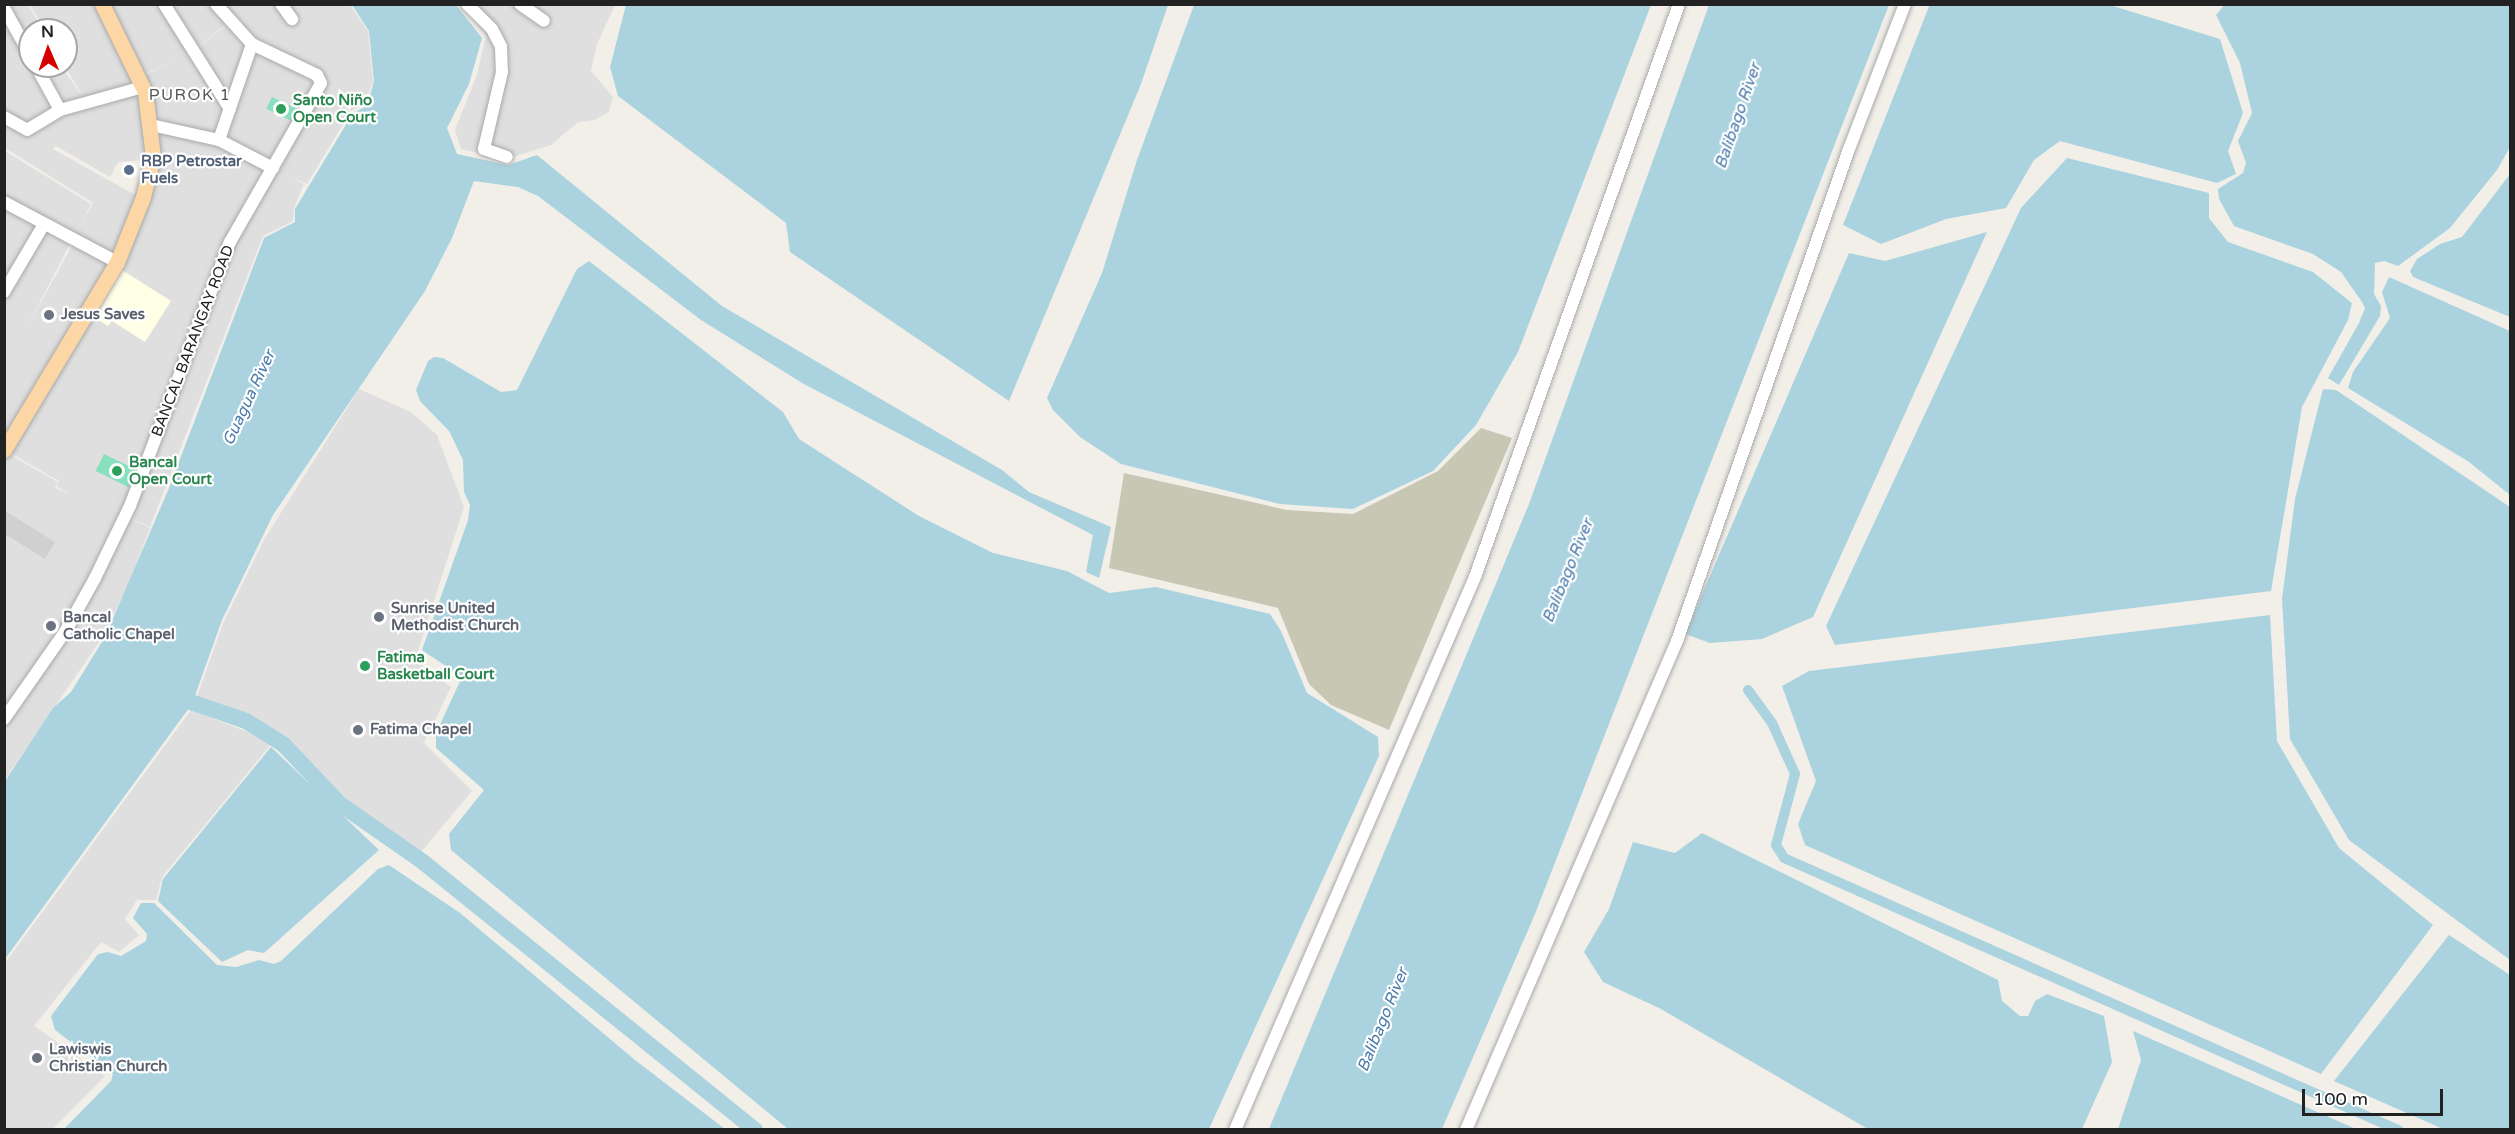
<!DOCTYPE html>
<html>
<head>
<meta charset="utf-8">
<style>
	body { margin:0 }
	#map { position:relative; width:2515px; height:1134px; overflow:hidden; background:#f2efe9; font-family:"Varela Round",sans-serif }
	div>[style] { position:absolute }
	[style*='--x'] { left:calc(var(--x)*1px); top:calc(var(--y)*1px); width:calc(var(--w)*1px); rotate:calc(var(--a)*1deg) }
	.residential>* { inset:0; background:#e0dfdf }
	.education>* { inset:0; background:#ffffe5 }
	.religious>* { inset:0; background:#d0d0d0 }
	.construction>* { inset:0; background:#c7c7b4 }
	.pitch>* { inset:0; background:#88e0be; transform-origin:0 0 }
	.water>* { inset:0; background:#aad3df }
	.canal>* { height:10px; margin:-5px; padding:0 5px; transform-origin:5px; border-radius:5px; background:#aad3df }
	.river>* { height:16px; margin:-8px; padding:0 8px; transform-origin:8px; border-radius:8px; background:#aad3df }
	.roads { filter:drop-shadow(0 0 2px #a9a9a9) drop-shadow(0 0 2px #a9a9a9) }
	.minor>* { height:12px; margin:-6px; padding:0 6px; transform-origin:6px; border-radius:6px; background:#fff }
	.major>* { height:15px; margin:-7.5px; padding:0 7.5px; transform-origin:7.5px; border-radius:7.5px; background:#fcd6a4 }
	.dots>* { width:16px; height:16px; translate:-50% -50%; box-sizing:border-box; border:3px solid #fff; border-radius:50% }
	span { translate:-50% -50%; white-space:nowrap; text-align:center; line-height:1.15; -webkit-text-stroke:4.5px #fff; paint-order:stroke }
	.leisure-label { font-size:15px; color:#27864d; font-weight:700 }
	.left { translate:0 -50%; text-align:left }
	.service-label { font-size:15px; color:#4e5e75; font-weight:700 }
	.worship-label { font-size:15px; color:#5b616d; font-weight:700 }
	.street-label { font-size:15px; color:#222 }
	.neighbourhood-label { font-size:16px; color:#555; letter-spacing:1.5px }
	.water-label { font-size:16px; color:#4a7aab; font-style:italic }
	.frame { position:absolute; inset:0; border:6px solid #222; pointer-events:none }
	.north { position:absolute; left:18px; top:18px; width:60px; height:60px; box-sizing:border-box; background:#fff; border:2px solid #a7a7a7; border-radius:50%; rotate:358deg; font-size:16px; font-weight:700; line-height:24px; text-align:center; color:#222 }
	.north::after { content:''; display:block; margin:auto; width:21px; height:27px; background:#d40000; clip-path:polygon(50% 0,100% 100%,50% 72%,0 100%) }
	.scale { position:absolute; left:2302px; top:1089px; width:141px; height:27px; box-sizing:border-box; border:3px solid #222; border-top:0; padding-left:8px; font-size:18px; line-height:21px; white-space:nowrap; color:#222; -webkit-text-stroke:4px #fff; paint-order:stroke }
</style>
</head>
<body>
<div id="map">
	<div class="residential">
		<div style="clip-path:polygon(5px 5px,28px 5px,43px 30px,30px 30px,30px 66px,61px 66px,84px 99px,65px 66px,66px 30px,45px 30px,30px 5px,99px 5px,143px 97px,147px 136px,145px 160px,118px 162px,110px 177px,56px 146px,53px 149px,137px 196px,115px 258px,73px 238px,27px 327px,73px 244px,118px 267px,147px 196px,156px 157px,154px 129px,213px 142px,271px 167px,325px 79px,254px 42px,218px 5px,350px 5px,368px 31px,373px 81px,365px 104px,351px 111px,307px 184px,289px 176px,304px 184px,294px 208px,293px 221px,263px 236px,150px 527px,112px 510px,150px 528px,129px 582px,104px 635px,5px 779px,5px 452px,58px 482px,55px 488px,71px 495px,57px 487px,59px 481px,5px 450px,5px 151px,91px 204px,81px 224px,93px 203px,5px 148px)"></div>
		<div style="clip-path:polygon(105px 5px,214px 5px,228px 22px,190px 54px,230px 22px,250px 44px,214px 139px,152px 125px,140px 77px,177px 60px,140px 76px)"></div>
		<div style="clip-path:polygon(462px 5px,615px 5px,597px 44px,591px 71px,613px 97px,609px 112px,595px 120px,578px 122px,551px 145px,506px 159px,461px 149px,455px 130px,477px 75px,486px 36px)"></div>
		<div style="clip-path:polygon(255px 48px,320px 79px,270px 165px,217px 138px)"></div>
		<div style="clip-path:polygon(359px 389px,411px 412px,437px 435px,464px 507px,415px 660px,451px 687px,424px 743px,472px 791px,421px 852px,358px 809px,285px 743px,246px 717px,195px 702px,224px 621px,265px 538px)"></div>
		<div style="clip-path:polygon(191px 710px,273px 742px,162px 877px,156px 900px,137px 900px,125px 919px,139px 935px,119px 952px,101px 942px,34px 1026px,105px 1076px,53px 1129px,5px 1129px,5px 963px)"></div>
	</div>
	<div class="education">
		<div style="clip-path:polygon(122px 270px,171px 301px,145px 342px,112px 321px,108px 326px,92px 316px)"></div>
	</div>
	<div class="religious">
		<div style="clip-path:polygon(5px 511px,55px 542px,45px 559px,5px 534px)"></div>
	</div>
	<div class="construction">
		<div style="clip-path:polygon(1481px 428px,1512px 438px,1389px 730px,1331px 705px,1309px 684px,1278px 608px,1109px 568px,1124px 473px,1287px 510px,1353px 514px,1438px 471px)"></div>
	</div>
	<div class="pitch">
		<div style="left:272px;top:97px;width:28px;height:13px;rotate:26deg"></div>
		<div style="left:104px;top:454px;width:39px;height:19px;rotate:26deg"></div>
	</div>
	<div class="water">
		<div style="clip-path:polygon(1930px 4px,2110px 5px,2220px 39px,2243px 113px,2228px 151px,2236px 174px,2217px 183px,2060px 141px,2034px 160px,2006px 208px,1946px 219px,1881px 244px,1843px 225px)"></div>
		<div style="clip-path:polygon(2225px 4px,2510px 5px,2510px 147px,2497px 170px,2450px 228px,2398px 266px,2384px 261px,2375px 263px,2374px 294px,2381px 306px,2380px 316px,2339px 385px,2328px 378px,2359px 323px,2365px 308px,2362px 302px,2341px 272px,2313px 254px,2234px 226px,2219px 199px,2218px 189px,2243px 173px,2246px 163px,2238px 141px,2252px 113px,2240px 63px,2216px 15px)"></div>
		<div style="clip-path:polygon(352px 5px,456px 5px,482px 38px,469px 84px,447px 128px,457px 154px,508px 165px,537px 155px,722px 306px,1002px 470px,1029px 492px,1111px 527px,1099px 578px,1086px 572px,1093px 535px,802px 383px,701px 320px,538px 196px,518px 187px,474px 181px,452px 238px,425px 291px,273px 515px,222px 620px,192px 704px,5px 959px,5px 781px,53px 708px,71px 692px,105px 637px,169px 488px,264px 238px,295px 222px,295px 209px,353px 113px,367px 106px,374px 81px,369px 31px)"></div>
		<div style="clip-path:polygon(626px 5px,1168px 5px,1141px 84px,1009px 401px,790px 252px,786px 223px,618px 96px,610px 67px)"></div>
		<div style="clip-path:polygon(1194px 5px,1651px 5px,1518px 352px,1476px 425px,1433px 471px,1353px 509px,1280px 504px,1121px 464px,1080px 437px,1053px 410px,1047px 398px,1102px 273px,1137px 160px)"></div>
		<div style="clip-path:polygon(1709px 5px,1889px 5px,1535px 914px,1442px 1129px,1269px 1129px,1529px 504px)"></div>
		<div style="clip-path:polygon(2067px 158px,2209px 193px,2209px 218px,2228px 242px,2313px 272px,2352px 303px,2348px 320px,2302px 407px,2271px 591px,1835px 645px,1826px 626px,2021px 208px)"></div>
		<div style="clip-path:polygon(2510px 174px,2510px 317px,2413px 277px,2410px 271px,2417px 259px,2440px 244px,2462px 237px)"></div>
		<div style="clip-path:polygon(1987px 232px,1813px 617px,1762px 639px,1710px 643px,1685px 634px,1849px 253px,1885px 261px)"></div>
		<div style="clip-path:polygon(589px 261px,783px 412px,799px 439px,919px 516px,993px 553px,1067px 571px,1109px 593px,1156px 587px,1270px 614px,1281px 631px,1307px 693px,1378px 737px,1379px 756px,1209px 1129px,788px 1129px,451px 850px,449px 834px,484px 790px,436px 748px,436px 733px,462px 677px,422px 650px,468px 520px,470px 505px,464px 492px,463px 460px,449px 431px,420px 401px,416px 390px,428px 361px,434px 357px,443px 358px,501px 392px,517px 390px,577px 269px)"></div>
		<div style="clip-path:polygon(2389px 277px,2510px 331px,2510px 495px,2469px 462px,2348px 388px,2353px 372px,2390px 318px,2382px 292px)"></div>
		<div style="clip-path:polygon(2323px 389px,2336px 390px,2510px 507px,2510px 960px,2349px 840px,2290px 739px,2282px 599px,2295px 499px)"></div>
		<div style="clip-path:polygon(2270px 615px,2277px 741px,2339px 848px,2433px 925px,2321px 1074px,1805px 845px,1798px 824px,1816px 781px,1782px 686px,1809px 671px)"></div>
		<div style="clip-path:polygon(271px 747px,379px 850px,264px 953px,248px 950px,222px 962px,158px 901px,163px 879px)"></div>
		<div style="clip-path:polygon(1702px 833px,1998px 980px,2002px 1001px,2020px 1016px,2028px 1016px,2035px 1001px,2047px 994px,2104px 1016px,2112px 1062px,2082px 1129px,1868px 1129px,1659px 1008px,1603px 982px,1584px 952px,1609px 909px,1633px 842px,1675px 853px)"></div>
		<div style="clip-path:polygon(389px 865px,460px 913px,635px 1060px,725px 1129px,64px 1129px,111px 1081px,113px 1074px,55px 1030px,51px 1016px,98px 954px,108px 952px,121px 956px,146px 941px,147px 934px,133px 918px,141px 903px,154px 903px,217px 965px,236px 967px,259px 960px,274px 964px,281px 961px,378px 869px)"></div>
		<div style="clip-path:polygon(2449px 935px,2510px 975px,2510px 1129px,2443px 1129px,2334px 1081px)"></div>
		<div style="clip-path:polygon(2133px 1031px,2356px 1129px,2118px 1129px,2141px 1060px)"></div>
	</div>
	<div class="canal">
		<div style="--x:1748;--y:690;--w:41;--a:54"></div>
		<div style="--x:1772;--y:723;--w:56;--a:65.7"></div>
		<div style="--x:1795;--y:774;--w:73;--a:105"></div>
		<div style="--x:1776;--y:845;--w:15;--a:58"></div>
		<div style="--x:1784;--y:858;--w:672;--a:23.89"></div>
	</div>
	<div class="river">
		<div style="--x:173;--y:696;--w:77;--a:18.9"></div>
		<div style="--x:246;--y:721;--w:44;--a:31.9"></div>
		<div style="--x:283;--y:744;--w:83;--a:46.5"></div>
		<div style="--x:340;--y:804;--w:101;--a:34.9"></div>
		<div style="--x:423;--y:862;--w:427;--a:38.9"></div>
	</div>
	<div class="roads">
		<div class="minor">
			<div style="--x:164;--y:4;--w:124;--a:57.8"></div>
			<div style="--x:281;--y:4;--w:19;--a:54"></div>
			<div style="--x:467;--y:4;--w:35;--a:45"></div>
			<div style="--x:492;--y:29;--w:20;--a:63"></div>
			<div style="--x:501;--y:47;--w:25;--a:88"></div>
			<div style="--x:502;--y:72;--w:79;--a:103.2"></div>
			<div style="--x:484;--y:149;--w:24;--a:19"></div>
			<div style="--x:520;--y:4;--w:29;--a:35"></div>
			<div style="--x:4;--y:8;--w:54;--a:61"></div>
			<div style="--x:36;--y:66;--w:50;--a:61.4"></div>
			<div style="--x:4;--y:117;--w:26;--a:29"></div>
			<div style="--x:27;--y:130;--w:39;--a:-31"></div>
			<div style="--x:60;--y:110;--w:86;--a:-15.5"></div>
			<div style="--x:151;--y:125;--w:70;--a:12.4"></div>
			<div style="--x:219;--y:140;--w:61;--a:27.4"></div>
			<div style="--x:219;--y:140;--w:102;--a:-71"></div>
			<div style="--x:4;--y:202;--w:128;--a:28"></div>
			<div style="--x:4;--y:292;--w:79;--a:-59.5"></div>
			<div style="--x:4;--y:719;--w:106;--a:-55"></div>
			<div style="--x:65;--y:632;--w:62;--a:-60.9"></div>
			<div style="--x:95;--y:578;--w:80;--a:-64.1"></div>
			<div style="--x:130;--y:506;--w:282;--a:-69.3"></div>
			<div style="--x:230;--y:242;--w:183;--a:-60.2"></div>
			<div style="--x:321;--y:83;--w:9;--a:-117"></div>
			<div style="--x:317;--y:75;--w:72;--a:-154.5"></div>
			<div style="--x:252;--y:44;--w:54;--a:-132"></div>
			<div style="--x:1235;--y:1130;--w:603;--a:-66.54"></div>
			<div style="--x:1475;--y:577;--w:608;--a:-70.4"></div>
			<div style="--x:1466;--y:1130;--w:533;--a:-66.66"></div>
			<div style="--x:1677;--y:641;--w:521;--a:-70.73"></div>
			<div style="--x:1849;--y:149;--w:155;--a:-68.9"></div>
		</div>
		<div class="major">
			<div style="--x:4;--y:450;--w:219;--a:-59"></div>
			<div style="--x:117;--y:262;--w:70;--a:-68.2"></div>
			<div style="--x:143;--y:197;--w:41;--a:-76"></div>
			<div style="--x:153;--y:157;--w:65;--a:-97"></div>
			<div style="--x:145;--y:92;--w:98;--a:-116"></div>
		</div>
	</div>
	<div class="dots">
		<div style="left:281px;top:109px;background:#2e9e5b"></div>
		<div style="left:129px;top:170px;background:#5c6f8a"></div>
		<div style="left:49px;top:315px;background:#6b7280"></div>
		<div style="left:117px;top:471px;background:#2e9e5b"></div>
		<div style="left:379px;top:617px;background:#6b7280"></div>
		<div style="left:51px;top:626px;background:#6b7280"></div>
		<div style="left:365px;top:666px;background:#2e9e5b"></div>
		<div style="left:358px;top:730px;background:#6b7280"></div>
		<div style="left:37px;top:1058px;background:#6b7280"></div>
	</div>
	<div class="leisure-label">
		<span class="left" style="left:293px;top:109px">Santo Niño<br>Open Court</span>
		<span class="left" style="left:129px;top:471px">Bancal<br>Open Court</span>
		<span class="left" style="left:377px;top:666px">Fatima<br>Basketball Court</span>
	</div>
	<div class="service-label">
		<span class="left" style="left:141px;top:170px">RBP Petrostar<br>Fuels</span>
	</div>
	<div class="worship-label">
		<span class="left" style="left:61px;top:315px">Jesus Saves</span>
		<span class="left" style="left:391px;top:617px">Sunrise United<br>Methodist Church</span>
		<span class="left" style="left:63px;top:626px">Bancal<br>Catholic Chapel</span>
		<span class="left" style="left:370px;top:730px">Fatima Chapel</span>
		<span class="left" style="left:49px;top:1058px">Lawiswis<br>Christian Church</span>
	</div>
	<div class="street-label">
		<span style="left:193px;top:341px;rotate:-69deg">BANCAL BARANGAY ROAD</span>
	</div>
	<div class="neighbourhood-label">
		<span style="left:190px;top:95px">PUROK 1</span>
	</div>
	<div class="water-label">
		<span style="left:1738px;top:116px;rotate:-71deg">Balibago River</span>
		<span style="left:249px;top:398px;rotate:-65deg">Guagua River</span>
		<span style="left:1568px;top:571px;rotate:-68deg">Balibago River</span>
		<span style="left:1383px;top:1020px;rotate:-68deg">Balibago River</span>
	</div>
	<div class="frame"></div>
	<div class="north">N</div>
	<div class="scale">100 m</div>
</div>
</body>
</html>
